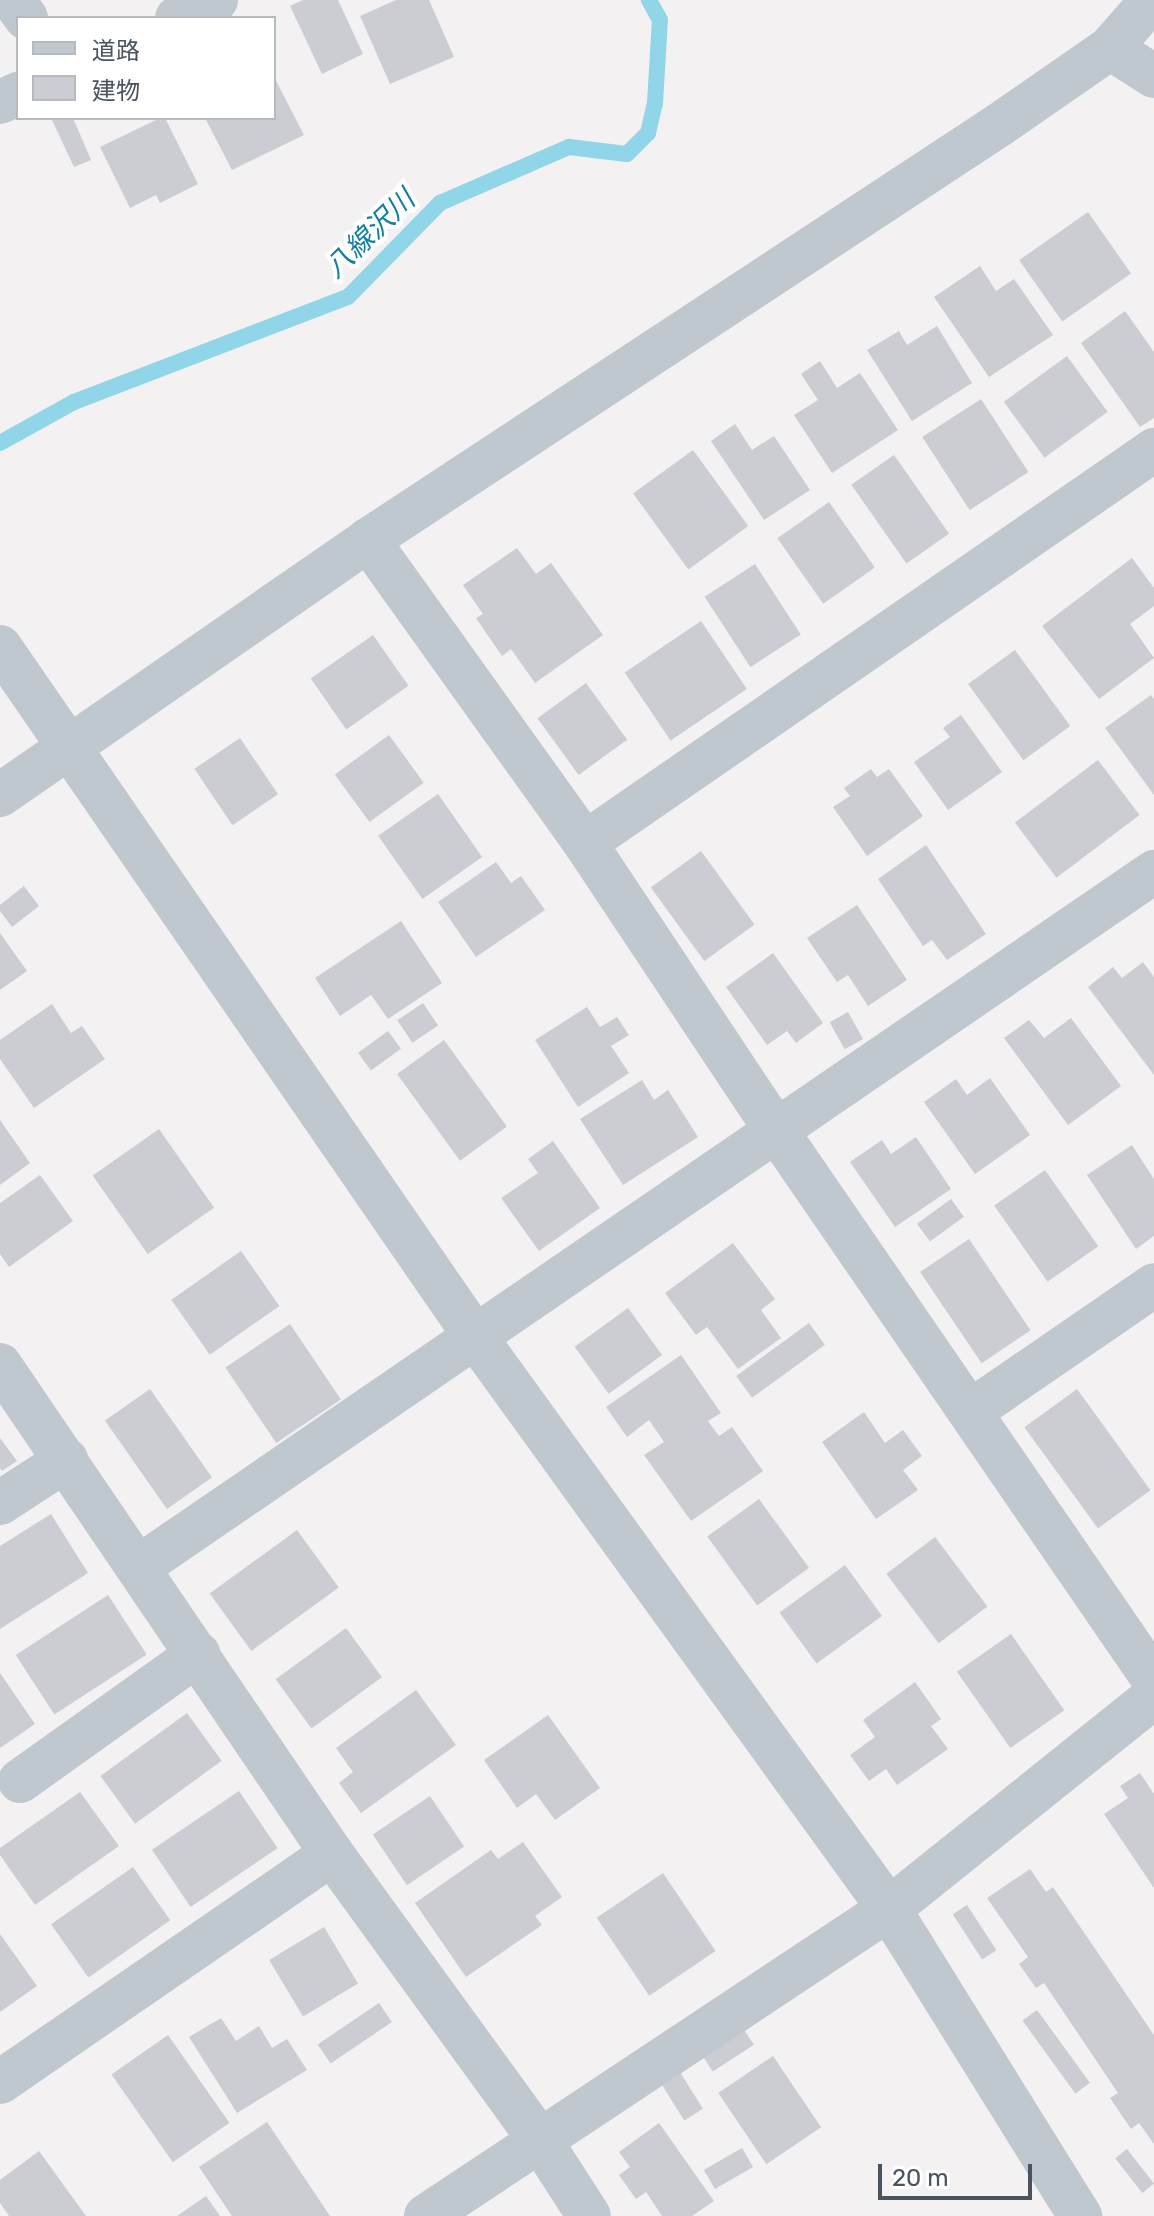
<!DOCTYPE html>
<html>
<head>
<meta charset="utf-8">
<style>
	body { margin:0 }
	#map { position:relative; width:1154px; height:2216px; overflow:hidden; background:#f3f1f1; font-family:Rubik,"Noto Sans JP",sans-serif }
	div>[style] { position:absolute }
	[style*='--x'] { left:calc(var(--x)*1px); top:calc(var(--y)*1px); width:calc(var(--w)*1px); rotate:calc(var(--a)*1deg) }
	.stream>* { height:16px; margin:-8px; padding:0 8px; transform-origin:8px; border-radius:8px; background:#91d5e9 }
	.building>* { inset:0; background:#cbcdd3; transform-origin:0 0 }
	.minor>* { height:44px; margin:-22px; padding:0 22px; transform-origin:22px; border-radius:22px; background:#bfc8cf }
	span { translate:-50% -50%; white-space:nowrap; text-align:center; line-height:1.15; -webkit-text-stroke:8px #fff; paint-order:stroke }
	.water-label { font-size:28px; color:#127fa0; font-style:italic }
	.legend { position:absolute; left:16px; top:16px; width:260px; height:104px; box-sizing:border-box; background:#fff; border:2px solid #b6bbbf; margin:0; padding:10px 14px; list-style:none; font-size:24px; color:#49545e }
	.legend li { display:flex; align-items:center; gap:16px; height:40px }
	.legend b { width:40px; border:2px solid #b6bbbf }
	.scale { position:absolute; left:878px; top:2164px; width:154px; height:36px; box-sizing:border-box; border:4px solid #49545e; border-top:0; padding-left:10px; font-size:24px; line-height:28px; white-space:nowrap; color:#49545e; -webkit-text-stroke:6px #fff; paint-order:stroke }
</style>
</head>
<body>
<div id="map">
	<div class="stream">
		<div style="--x:0;--y:443;--w:85;--a:-29"></div>
		<div style="--x:74;--y:402;--w:293;--a:-21"></div>
		<div style="--x:348;--y:297;--w:132;--a:-45.6"></div>
		<div style="--x:440;--y:203;--w:141;--a:-23.5"></div>
		<div style="--x:569;--y:147;--w:58;--a:6.9"></div>
		<div style="--x:627;--y:154;--w:30;--a:-45"></div>
		<div style="--x:648;--y:133;--w:31;--a:-77"></div>
		<div style="--x:655;--y:103;--w:83;--a:-86.6"></div>
		<div style="--x:660;--y:20;--w:23;--a:-119"></div>
	</div>
	<div class="building">
		<div style="clip-path:polygon(303px 0,338px 0,363px 54px,322px 74px,290px 6px)"></div>
		<div style="clip-path:polygon(396px 0,429px 0,454px 57px,390px 84px,360px 16px)"></div>
		<div style="clip-path:polygon(274px 77px,304px 135px,232px 170px,205px 118px,274px 118px)"></div>
		<div style="clip-path:polygon(73px 118px,91px 160px,74px 167px,52px 120px)"></div>
		<div style="clip-path:polygon(160px 118px,165px 118px,198px 184px,160px 203px,156px 195px,130px 208px,100px 147px)"></div>
		<div style="left:1088px;top:212px;width:75px;height:84px;rotate:55deg"></div>
		<div style="clip-path:polygon(980px 266px,996px 291px,1014px 279px,1053px 335px,989px 377px,934px 297px)"></div>
		<div style="clip-path:polygon(1125px 311px,1154px 352px,1154px 418px,1140px 427px,1081px 343px)"></div>
		<div style="clip-path:polygon(937px 326px,972px 383px,912px 421px,867px 350px,899px 331px,907px 345px)"></div>
		<div style="left:1067px;top:356px;width:69px;height:78px;rotate:54deg"></div>
		<div style="clip-path:polygon(820px 361px,837px 388px,860px 373px,898px 430px,832px 473px,794px 415px,818px 400px,801px 374px)"></div>
		<div style="left:981px;top:399px;width:87px;height:70px;rotate:57deg"></div>
		<div style="clip-path:polygon(735px 424px,752px 450px,774px 436px,810px 490px,764px 520px,711px 441px)"></div>
		<div style="left:693px;top:450px;width:94px;height:74px;rotate:54deg"></div>
		<div style="left:894px;top:455px;width:96px;height:52px;rotate:55deg"></div>
		<div style="left:829px;top:502px;width:80px;height:63px;rotate:55deg"></div>
		<div style="clip-path:polygon(517px 548px,536px 574px,551px 563px,603px 635px,535px 683px,511px 649px,502px 656px,476px 618px,483px 614px,463px 585px)"></div>
		<div style="clip-path:polygon(1132px 558px,1154px 588px,1154px 606px,1130px 624px,1154px 658px,1099px 699px,1042px 626px)"></div>
		<div style="left:755px;top:564px;width:84px;height:60px;rotate:57deg"></div>
		<div style="left:701px;top:621px;width:82px;height:92px;rotate:56deg"></div>
		<div style="left:373px;top:635px;width:62px;height:76px;rotate:55deg"></div>
		<div style="left:1015px;top:650px;width:94px;height:58px;rotate:54deg"></div>
		<div style="left:586px;top:683px;width:70px;height:60px;rotate:54deg"></div>
		<div style="clip-path:polygon(1151px 695px,1154px 699px,1154px 795px,1105px 728px)"></div>
		<div style="clip-path:polygon(961px 715px,1002px 772px,948px 810px,914px 762px,950px 737px,943px 728px)"></div>
		<div style="left:389px;top:735px;width:59px;height:67px;rotate:54deg"></div>
		<div style="left:240px;top:738px;width:68px;height:55px;rotate:56deg"></div>
		<div style="left:1098px;top:760px;width:69px;height:104px;rotate:53deg"></div>
		<div style="clip-path:polygon(871px 769px,877px 777px,889px 769px,923px 816px,867px 856px,833px 807px,850px 796px,844px 788px)"></div>
		<div style="left:438px;top:794px;width:77px;height:73px;rotate:55deg"></div>
		<div style="clip-path:polygon(926px 845px,986px 934px,947px 960px,932px 940px,923px 946px,878px 879px)"></div>
		<div style="left:701px;top:851px;width:91px;height:62px;rotate:54deg"></div>
		<div style="clip-path:polygon(496px 862px,511px 883px,521px 876px,545px 910px,476px 957px,438px 902px)"></div>
		<div style="clip-path:polygon(24px 886px,39px 906px,12px 927px,0 911px,0 905px)"></div>
		<div style="clip-path:polygon(857px 905px,907px 980px,868px 1006px,848px 975px,837px 982px,807px 938px)"></div>
		<div style="clip-path:polygon(401px 921px,442px 983px,388px 1019px,371px 995px,340px 1016px,315px 978px)"></div>
		<div style="clip-path:polygon(0 933px,27px 971px,0 990px)"></div>
		<div style="clip-path:polygon(773px 953px,823px 1023px,796px 1043px,787px 1031px,767px 1045px,726px 987px)"></div>
		<div style="clip-path:polygon(1143px 962px,1154px 977px,1154px 1075px,1088px 987px,1113px 967px,1122px 978px)"></div>
		<div style="left:423px;top:1003px;width:27px;height:31px;rotate:56deg"></div>
		<div style="clip-path:polygon(52px 1004px,71px 1033px,82px 1026px,105px 1059px,34px 1108px,0 1059px,0 1040px)"></div>
		<div style="clip-path:polygon(587px 1007px,600px 1027px,617px 1017px,629px 1035px,611px 1046px,629px 1073px,578px 1107px,535px 1040px)"></div>
		<div style="left:848px;top:1012px;width:31px;height:21px;rotate:61deg"></div>
		<div style="clip-path:polygon(1071px 1018px,1121px 1086px,1068px 1125px,1004px 1038px,1029px 1020px,1044px 1038px)"></div>
		<div style="left:388px;top:1031px;width:22px;height:37px;rotate:54deg"></div>
		<div style="left:444px;top:1040px;width:107px;height:58px;rotate:54deg"></div>
		<div style="clip-path:polygon(990px 1078px,1030px 1135px,975px 1174px,924px 1102px,956px 1079px,967px 1095px)"></div>
		<div style="clip-path:polygon(642px 1080px,654px 1100px,668px 1090px,698px 1137px,623px 1185px,580px 1119px)"></div>
		<div style="clip-path:polygon(0 1120px,30px 1163px,0 1185px)"></div>
		<div style="left:159px;top:1129px;width:96px;height:81px;rotate:55deg"></div>
		<div style="clip-path:polygon(916px 1137px,951px 1189px,895px 1227px,850px 1162px,882px 1140px,891px 1154px)"></div>
		<div style="clip-path:polygon(553px 1141px,600px 1208px,539px 1251px,501px 1198px,538px 1173px,528px 1159px)"></div>
		<div style="clip-path:polygon(1132px 1145px,1154px 1179px,1154px 1236px,1136px 1249px,1087px 1175px)"></div>
		<div style="left:1045px;top:1170px;width:93px;height:62px;rotate:55deg"></div>
		<div style="clip-path:polygon(40px 1175px,73px 1221px,9px 1267px,0 1254px,0 1203px)"></div>
		<div style="left:951px;top:1199px;width:22px;height:42px;rotate:54deg"></div>
		<div style="left:969px;top:1239px;width:110px;height:59px;rotate:56deg"></div>
		<div style="clip-path:polygon(733px 1243px,775px 1299px,761px 1310px,781px 1338px,738px 1369px,707px 1327px,696px 1335px,665px 1293px)"></div>
		<div style="left:241px;top:1251px;width:67px;height:85px;rotate:55deg"></div>
		<div style="left:628px;top:1308px;width:58px;height:66px;rotate:54deg"></div>
		<div style="left:809px;top:1323px;width:27px;height:90px;rotate:54deg"></div>
		<div style="left:290px;top:1324px;width:91px;height:78px;rotate:56deg"></div>
		<div style="clip-path:polygon(681px 1355px,721px 1413px,708px 1421px,719px 1436px,732px 1427px,763px 1471px,691px 1521px,644px 1455px,664px 1442px,649px 1420px,627px 1437px,606px 1407px)"></div>
		<div style="left:150px;top:1389px;width:108px;height:55px;rotate:55deg"></div>
		<div style="left:1077px;top:1389px;width:125px;height:65px;rotate:54deg"></div>
		<div style="clip-path:polygon(864px 1412px,885px 1443px,903px 1430px,922px 1456px,903px 1470px,918px 1490px,876px 1519px,822px 1442px)"></div>
		<div style="clip-path:polygon(0 1438px,17px 1461px,2px 1471px,0 1468px)"></div>
		<div style="left:759px;top:1499px;width:85px;height:64px;rotate:54deg"></div>
		<div style="clip-path:polygon(51px 1514px,88px 1573px,0 1629px,0 1546px)"></div>
		<div style="left:297px;top:1530px;width:71px;height:108px;rotate:54deg"></div>
		<div style="left:935px;top:1537px;width:87px;height:61px;rotate:53deg"></div>
		<div style="left:845px;top:1565px;width:63px;height:81px;rotate:54deg"></div>
		<div style="left:108px;top:1595px;width:71px;height:110px;rotate:57deg"></div>
		<div style="left:346px;top:1628px;width:61px;height:87px;rotate:54deg"></div>
		<div style="left:1011px;top:1634px;width:93px;height:66px;rotate:55deg"></div>
		<div style="clip-path:polygon(0 1673px,35px 1724px,0 1748px)"></div>
		<div style="clip-path:polygon(915px 1682px,941px 1719px,931px 1726px,948px 1749px,897px 1785px,886px 1769px,869px 1781px,850px 1755px,875px 1737px,863px 1720px)"></div>
		<div style="clip-path:polygon(416px 1690px,456px 1745px,361px 1813px,339px 1783px,353px 1772px,336px 1748px)"></div>
		<div style="left:187px;top:1713px;width:59px;height:107px;rotate:54deg"></div>
		<div style="clip-path:polygon(548px 1715px,600px 1788px,555px 1820px,536px 1794px,517px 1808px,484px 1760px)"></div>
		<div style="clip-path:polygon(1140px 1773px,1154px 1794px,1154px 1888px,1104px 1814px,1128px 1798px,1120px 1786px)"></div>
		<div style="left:239px;top:1791px;width:69px;height:105px;rotate:56deg"></div>
		<div style="clip-path:polygon(80px 1792px,119px 1846px,35px 1905px,0 1855px,0 1848px)"></div>
		<div style="left:430px;top:1796px;width:61px;height:69px;rotate:56deg"></div>
		<div style="clip-path:polygon(523px 1842px,562px 1897px,535px 1916px,542px 1925px,466px 1977px,415px 1903px,491px 1850px,498px 1859px)"></div>
		<div style="left:133px;top:1867px;width:65px;height:100px;rotate:55deg"></div>
		<div style="clip-path:polygon(1030px 1869px,1046px 1892px,1053px 1887px,1154px 2035px,1154px 2144px,1139px 2123px,1131px 2129px,1110px 2098px,1118px 2093px,1044px 1983px,1036px 1988px,1019px 1964px,1028px 1957px,987px 1898px)"></div>
		<div style="left:663px;top:1873px;width:94px;height:80px;rotate:56deg"></div>
		<div style="left:967px;top:1905px;width:54px;height:17px;rotate:57deg"></div>
		<div style="left:324px;top:1927px;width:66px;height:64px;rotate:59deg"></div>
		<div style="clip-path:polygon(0 1934px,37px 1986px,0 2012px)"></div>
		<div style="left:379px;top:2003px;width:23px;height:74px;rotate:56deg"></div>
		<div style="left:1037px;top:2010px;width:90px;height:18px;rotate:54deg"></div>
		<div style="clip-path:polygon(221px 2018px,236px 2041px,259px 2026px,272px 2048px,287px 2039px,307px 2070px,237px 2113px,189px 2037px)"></div>
		<div style="left:743px;top:2028px;width:20px;height:49px;rotate:57deg"></div>
		<div style="left:168px;top:2035px;width:107px;height:69px;rotate:55deg"></div>
		<div style="left:773px;top:2056px;width:86px;height:66px;rotate:56deg"></div>
		<div style="left:678px;top:2069px;width:47px;height:22px;rotate:58deg"></div>
		<div style="clip-path:polygon(267px 2122px,330px 2216px,232px 2216px,199px 2167px)"></div>
		<div style="clip-path:polygon(659px 2123px,714px 2201px,692px 2216px,662px 2216px,646px 2192px,636px 2199px,619px 2175px,630px 2167px,619px 2152px)"></div>
		<div style="left:742px;top:2148px;width:22px;height:44px;rotate:60deg"></div>
		<div style="left:1127px;top:2149px;width:44px;height:15px;rotate:52deg"></div>
		<div style="clip-path:polygon(39px 2151px,86px 2216px,9px 2216px,0 2203px,0 2180px)"></div>
		<div style="clip-path:polygon(206px 2196px,220px 2216px,177px 2216px)"></div>
	</div>
	<div class="minor">
		<div style="--x:13;--y:0;--w:22;--a:54"></div>
		<div style="--x:177;--y:18;--w:43;--a:-24.8"></div>
		<div style="--x:1110;--y:48;--w:52;--a:32.5"></div>
		<div style="--x:0;--y:102;--w:20;--a:-24"></div>
		<div style="--x:368;--y:540;--w:373;--a:54.4"></div>
		<div style="--x:585;--y:843;--w:345;--a:56.4"></div>
		<div style="--x:776;--y:1130;--w:667;--a:55.5"></div>
		<div style="--x:0;--y:647;--w:835;--a:55.43"></div>
		<div style="--x:474;--y:1335;--w:708;--a:54.13"></div>
		<div style="--x:889;--y:1909;--w:362;--a:58.1"></div>
		<div style="--x:0;--y:795;--w:448;--a:-34.7"></div>
		<div style="--x:368;--y:540;--w:755;--a:-33.33"></div>
		<div style="--x:999;--y:125;--w:135;--a:-34.7"></div>
		<div style="--x:1110;--y:48;--w:64;--a:-48.8"></div>
		<div style="--x:585;--y:843;--w:692;--a:-34.63"></div>
		<div style="--x:0;--y:1365;--w:591;--a:55.83"></div>
		<div style="--x:332;--y:1854;--w:354;--a:54"></div>
		<div style="--x:540;--y:2140;--w:90;--a:57.2"></div>
		<div style="--x:971;--y:1411;--w:222;--a:-34.5"></div>
		<div style="--x:0;--y:1503;--w:79;--a:-33.1"></div>
		<div style="--x:140;--y:1566;--w:1229;--a:-34.39"></div>
		<div style="--x:20;--y:1781;--w:219;--a:-35.5"></div>
		<div style="--x:0;--y:2082;--w:403;--a:-34.5"></div>
		<div style="--x:426;--y:2216;--w:556;--a:-33.55"></div>
		<div style="--x:889;--y:1909;--w:339;--a:-38.7"></div>
	</div>
	<div class="water-label">
		<span style="left:370px;top:234px;rotate:-44deg">八線沢川</span>
	</div>
	<ul class="legend">
	<li><b style="height:10px;background:#bfc8cf"></b>道路</li>
	<li><b style="height:22px;background:#cbcdd3"></b>建物</li>
	</ul>
	<div class="scale">20 m</div>
</div>
</body>
</html>
